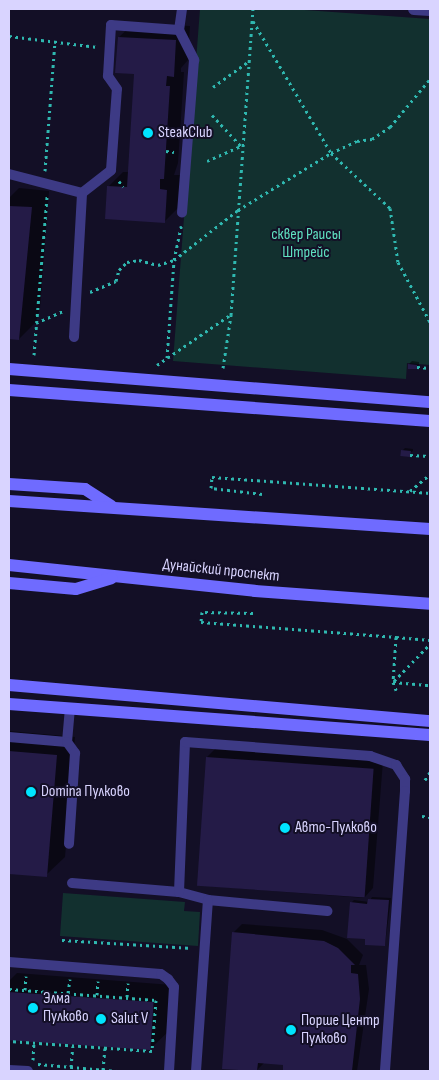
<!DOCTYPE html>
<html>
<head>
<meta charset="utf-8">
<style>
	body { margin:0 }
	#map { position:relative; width:439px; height:1080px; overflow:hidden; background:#130f26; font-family:"Sofia Sans Condensed",sans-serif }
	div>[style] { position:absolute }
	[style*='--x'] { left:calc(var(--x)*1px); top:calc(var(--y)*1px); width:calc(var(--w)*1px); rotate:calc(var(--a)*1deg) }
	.green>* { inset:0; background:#12302f }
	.shadow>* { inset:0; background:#0007 }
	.building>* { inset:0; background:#241b47; transform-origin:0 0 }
	.path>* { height:3px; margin-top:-1.5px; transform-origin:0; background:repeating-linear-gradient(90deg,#2fb8b0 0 2.5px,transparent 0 6.5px) }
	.service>* { height:10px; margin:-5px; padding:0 5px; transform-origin:5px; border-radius:5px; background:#3d3a85 }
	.minor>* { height:12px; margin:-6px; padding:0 6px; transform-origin:6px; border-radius:6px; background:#3d3a85 }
	.secondary>* { height:12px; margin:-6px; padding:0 6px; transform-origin:6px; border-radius:6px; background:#6f6bff }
	.dots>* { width:14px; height:14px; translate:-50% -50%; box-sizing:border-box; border:2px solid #130f26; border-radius:50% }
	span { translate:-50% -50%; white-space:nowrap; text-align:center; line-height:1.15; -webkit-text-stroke:4px #130f26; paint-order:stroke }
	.poi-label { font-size:16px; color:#d9d4ff }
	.left { translate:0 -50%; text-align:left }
	.park-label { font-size:16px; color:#5fe0c0 }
	.street-label { font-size:16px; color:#d9d4ff }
	.frame { position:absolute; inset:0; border:10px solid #d9d4ff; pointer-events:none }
</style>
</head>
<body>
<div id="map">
	<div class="green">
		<div style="clip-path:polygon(200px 9px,291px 9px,430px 19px,430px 365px,407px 363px,406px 379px,173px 361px)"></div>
		<div style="clip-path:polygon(63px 893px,185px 902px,184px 911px,200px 912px,198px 946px,60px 936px)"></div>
	</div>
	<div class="shadow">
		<div style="clip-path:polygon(134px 23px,190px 26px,188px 60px,181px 68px,181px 72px,184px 72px,178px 163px,174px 175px,181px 175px,179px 207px,164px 222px,108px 187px,123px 172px,129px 172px,135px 73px,119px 37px)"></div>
		<div style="clip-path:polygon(19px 188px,49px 191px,40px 308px,36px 322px,19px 339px,9px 338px,9px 198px)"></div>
		<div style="clip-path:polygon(412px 361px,419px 362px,419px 365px,416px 368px,409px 364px)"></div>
		<div style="clip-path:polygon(405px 448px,413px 449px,413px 451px,410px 453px,402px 451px)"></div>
		<div style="clip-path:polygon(9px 731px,75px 737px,65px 857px,46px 875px,9px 872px)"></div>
		<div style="clip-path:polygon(216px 748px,383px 761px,373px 888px,364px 898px,198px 885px,207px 757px)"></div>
		<div style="clip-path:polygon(372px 897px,391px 898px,385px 945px,367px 938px,351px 903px,354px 900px,369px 902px)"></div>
		<div style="clip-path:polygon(242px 924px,322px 930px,347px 939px,363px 955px,359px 965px,366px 965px,369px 989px,357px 1071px,284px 1071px,284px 1064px,264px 1063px,257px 1070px,233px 933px)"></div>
		<div style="clip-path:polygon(17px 973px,172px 985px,169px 1031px,150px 1049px,9px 1039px,9px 981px)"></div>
	</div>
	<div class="building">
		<div style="clip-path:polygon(118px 37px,176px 40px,174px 77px,167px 76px,166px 86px,170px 86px,164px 179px,160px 179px,160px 189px,167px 190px,165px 223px,105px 219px,107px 186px,127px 187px,134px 74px,115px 73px)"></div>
		<div style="clip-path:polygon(9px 206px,32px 207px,19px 340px,9px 339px)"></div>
		<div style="clip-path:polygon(408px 364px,417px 365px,417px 369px,408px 369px)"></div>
		<div style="left:401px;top:450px;width:10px;height:6px;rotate:6deg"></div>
		<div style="clip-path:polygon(9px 751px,57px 755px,47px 877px,9px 874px)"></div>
		<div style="left:206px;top:757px;width:168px;height:129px;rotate:4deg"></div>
		<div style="clip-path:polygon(368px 899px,389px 900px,385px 946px,365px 945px,365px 939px,347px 938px,350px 902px,367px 904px)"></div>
		<div style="clip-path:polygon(232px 932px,324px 941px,338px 948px,355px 965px,351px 965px,351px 973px,358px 974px,360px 999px,352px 1071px,283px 1071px,283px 1065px,258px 1063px,257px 1071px,222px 1069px)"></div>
		<div style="left:9px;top:992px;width:145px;height:48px;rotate:4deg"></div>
	</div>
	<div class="path">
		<div style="--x:253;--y:21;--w:153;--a:59.4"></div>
		<div style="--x:331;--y:153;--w:81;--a:43"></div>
		<div style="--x:390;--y:208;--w:55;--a:81.6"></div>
		<div style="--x:398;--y:262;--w:68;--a:61.9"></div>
		<div style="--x:9;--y:36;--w:89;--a:7.1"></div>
		<div style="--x:213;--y:87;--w:44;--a:-35.8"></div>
		<div style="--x:212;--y:115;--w:42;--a:46.9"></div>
		<div style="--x:166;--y:151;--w:8;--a:7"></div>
		<div style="--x:207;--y:161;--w:39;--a:-24"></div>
		<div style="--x:45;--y:171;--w:129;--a:-85.6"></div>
		<div style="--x:119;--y:181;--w:7;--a:56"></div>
		<div style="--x:90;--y:292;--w:28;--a:-23"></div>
		<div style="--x:116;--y:281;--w:11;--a:-75"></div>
		<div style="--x:119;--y:270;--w:11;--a:-45"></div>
		<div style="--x:127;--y:262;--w:12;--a:-9"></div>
		<div style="--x:139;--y:260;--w:20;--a:15"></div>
		<div style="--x:158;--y:265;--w:17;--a:-17"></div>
		<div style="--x:174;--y:260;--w:81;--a:-38"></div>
		<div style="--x:238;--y:210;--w:109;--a:-31.5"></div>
		<div style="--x:331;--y:153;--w:29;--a:-25"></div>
		<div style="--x:357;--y:141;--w:15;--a:-8"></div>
		<div style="--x:372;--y:139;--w:22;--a:-34"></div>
		<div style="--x:390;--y:127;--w:62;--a:-50.2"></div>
		<div style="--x:36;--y:323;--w:30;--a:-24"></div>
		<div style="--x:34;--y:355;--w:159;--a:-85.3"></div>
		<div style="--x:167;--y:358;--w:98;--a:-85.9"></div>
		<div style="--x:174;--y:260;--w:35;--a:-78"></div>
		<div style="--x:157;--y:365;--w:88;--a:-34.4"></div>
		<div style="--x:417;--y:367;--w:13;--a:4"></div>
		<div style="--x:223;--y:368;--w:54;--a:-81.4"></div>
		<div style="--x:231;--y:315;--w:307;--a:-85.9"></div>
		<div style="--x:410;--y:455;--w:20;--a:3"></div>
		<div style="--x:410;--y:491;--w:26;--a:-40"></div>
		<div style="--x:262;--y:494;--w:51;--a:-173.3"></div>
		<div style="--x:211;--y:488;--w:11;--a:-85"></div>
		<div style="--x:212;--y:477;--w:219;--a:4.2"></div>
		<div style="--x:253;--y:613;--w:51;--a:-178.9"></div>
		<div style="--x:202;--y:612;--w:10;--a:96"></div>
		<div style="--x:201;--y:622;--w:196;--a:4.4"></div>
		<div style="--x:396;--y:637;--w:45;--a:93.8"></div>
		<div style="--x:393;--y:682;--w:9;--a:69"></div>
		<div style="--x:396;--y:637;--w:34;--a:5"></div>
		<div style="--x:394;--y:681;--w:52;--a:-45.8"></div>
		<div style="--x:393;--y:682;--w:37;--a:5"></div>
		<div style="--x:425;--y:780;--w:9;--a:-58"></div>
		<div style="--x:422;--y:816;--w:8;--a:7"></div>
		<div style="--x:62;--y:940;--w:130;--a:3.5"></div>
		<div style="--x:9;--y:989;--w:147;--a:4.3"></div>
		<div style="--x:156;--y:1000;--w:51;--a:94.5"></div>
		<div style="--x:152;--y:1051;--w:143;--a:-176"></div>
		<div style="--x:25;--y:990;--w:14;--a:-86"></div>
		<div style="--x:68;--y:993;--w:14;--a:-82"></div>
		<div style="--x:97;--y:995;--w:14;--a:-86"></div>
		<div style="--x:127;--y:997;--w:14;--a:-86"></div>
		<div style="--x:33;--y:1060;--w:17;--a:-87"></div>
		<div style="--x:38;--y:1064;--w:79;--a:5.1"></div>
		<div style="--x:71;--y:1067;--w:21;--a:-85"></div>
		<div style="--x:103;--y:1070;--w:22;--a:-85"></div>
	</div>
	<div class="service">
		<div style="--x:182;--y:9;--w:21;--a:98"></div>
		<div style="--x:179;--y:30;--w:34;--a:63"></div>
		<div style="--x:194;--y:60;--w:153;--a:94.5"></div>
		<div style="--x:9;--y:174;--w:75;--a:14.6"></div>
		<div style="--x:82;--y:193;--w:37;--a:-38"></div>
		<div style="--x:111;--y:170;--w:81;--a:-85.8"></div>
		<div style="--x:117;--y:89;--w:16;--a:-125"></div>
		<div style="--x:108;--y:76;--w:51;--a:-86.6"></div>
		<div style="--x:111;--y:25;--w:68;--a:4.2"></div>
		<div style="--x:74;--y:337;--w:144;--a:-86.8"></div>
		<div style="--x:9;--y:737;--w:58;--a:4.9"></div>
		<div style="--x:67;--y:742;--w:33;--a:-85"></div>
		<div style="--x:67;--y:742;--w:14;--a:54"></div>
		<div style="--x:75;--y:753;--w:91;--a:93.8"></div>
		<div style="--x:72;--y:883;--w:107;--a:4.8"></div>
		<div style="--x:179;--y:892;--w:30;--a:15"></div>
		<div style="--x:208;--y:900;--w:120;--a:5.3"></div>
		<div style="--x:179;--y:892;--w:150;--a:-87.7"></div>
		<div style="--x:185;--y:742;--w:186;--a:4.3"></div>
		<div style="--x:370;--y:756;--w:28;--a:19"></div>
		<div style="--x:396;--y:765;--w:17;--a:57"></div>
		<div style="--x:405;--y:779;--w:12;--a:90"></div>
		<div style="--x:405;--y:791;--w:281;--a:94.1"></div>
		<div style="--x:9;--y:962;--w:152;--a:4.5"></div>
		<div style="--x:161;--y:974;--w:9;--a:36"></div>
		<div style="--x:168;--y:979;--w:10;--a:53"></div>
		<div style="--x:174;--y:987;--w:84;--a:93.4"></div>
		<div style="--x:9;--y:1070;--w:19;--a:3"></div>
		<div style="--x:196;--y:1071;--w:171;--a:-86"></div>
	</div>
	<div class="minor">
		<div style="--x:414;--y:9;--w:16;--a:4"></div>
	</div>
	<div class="secondary">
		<div style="--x:9;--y:369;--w:422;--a:4.5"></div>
		<div style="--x:9;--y:390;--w:422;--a:4.2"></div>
		<div style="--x:9;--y:484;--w:76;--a:3.8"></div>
		<div style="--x:85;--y:489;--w:31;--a:33"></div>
		<div style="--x:9;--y:501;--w:422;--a:3.8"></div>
		<div style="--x:9;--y:565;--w:247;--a:6"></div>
		<div style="--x:255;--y:591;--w:175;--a:4.2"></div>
		<div style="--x:9;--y:583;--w:67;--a:5.1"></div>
		<div style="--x:76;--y:589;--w:37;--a:-17"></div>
		<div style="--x:9;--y:685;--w:423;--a:4.9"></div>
		<div style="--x:9;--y:704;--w:422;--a:4.2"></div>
	</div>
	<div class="dots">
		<div style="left:148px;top:133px;background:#00e5ff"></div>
		<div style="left:31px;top:792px;background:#00e5ff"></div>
		<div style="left:285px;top:828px;background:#00e5ff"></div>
		<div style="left:33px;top:1008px;background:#00e5ff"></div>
		<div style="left:101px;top:1019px;background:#00e5ff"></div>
		<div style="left:291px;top:1030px;background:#00e5ff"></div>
	</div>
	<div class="poi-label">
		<span class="left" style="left:158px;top:133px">SteakClub</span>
		<span class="left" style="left:41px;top:792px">Domina Пулково</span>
		<span class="left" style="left:295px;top:828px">Авто-Пулково</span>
		<span class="left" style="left:43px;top:1008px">Элма<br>Пулково</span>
		<span class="left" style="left:111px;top:1019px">Salut V</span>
		<span class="left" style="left:301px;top:1030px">Порше Центр<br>Пулково</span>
	</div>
	<div class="park-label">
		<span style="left:306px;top:244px">сквер Раисы<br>Штрейс</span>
	</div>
	<div class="street-label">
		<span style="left:221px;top:571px;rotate:6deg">Дунайский проспект</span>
	</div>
	<div class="frame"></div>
</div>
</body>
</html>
